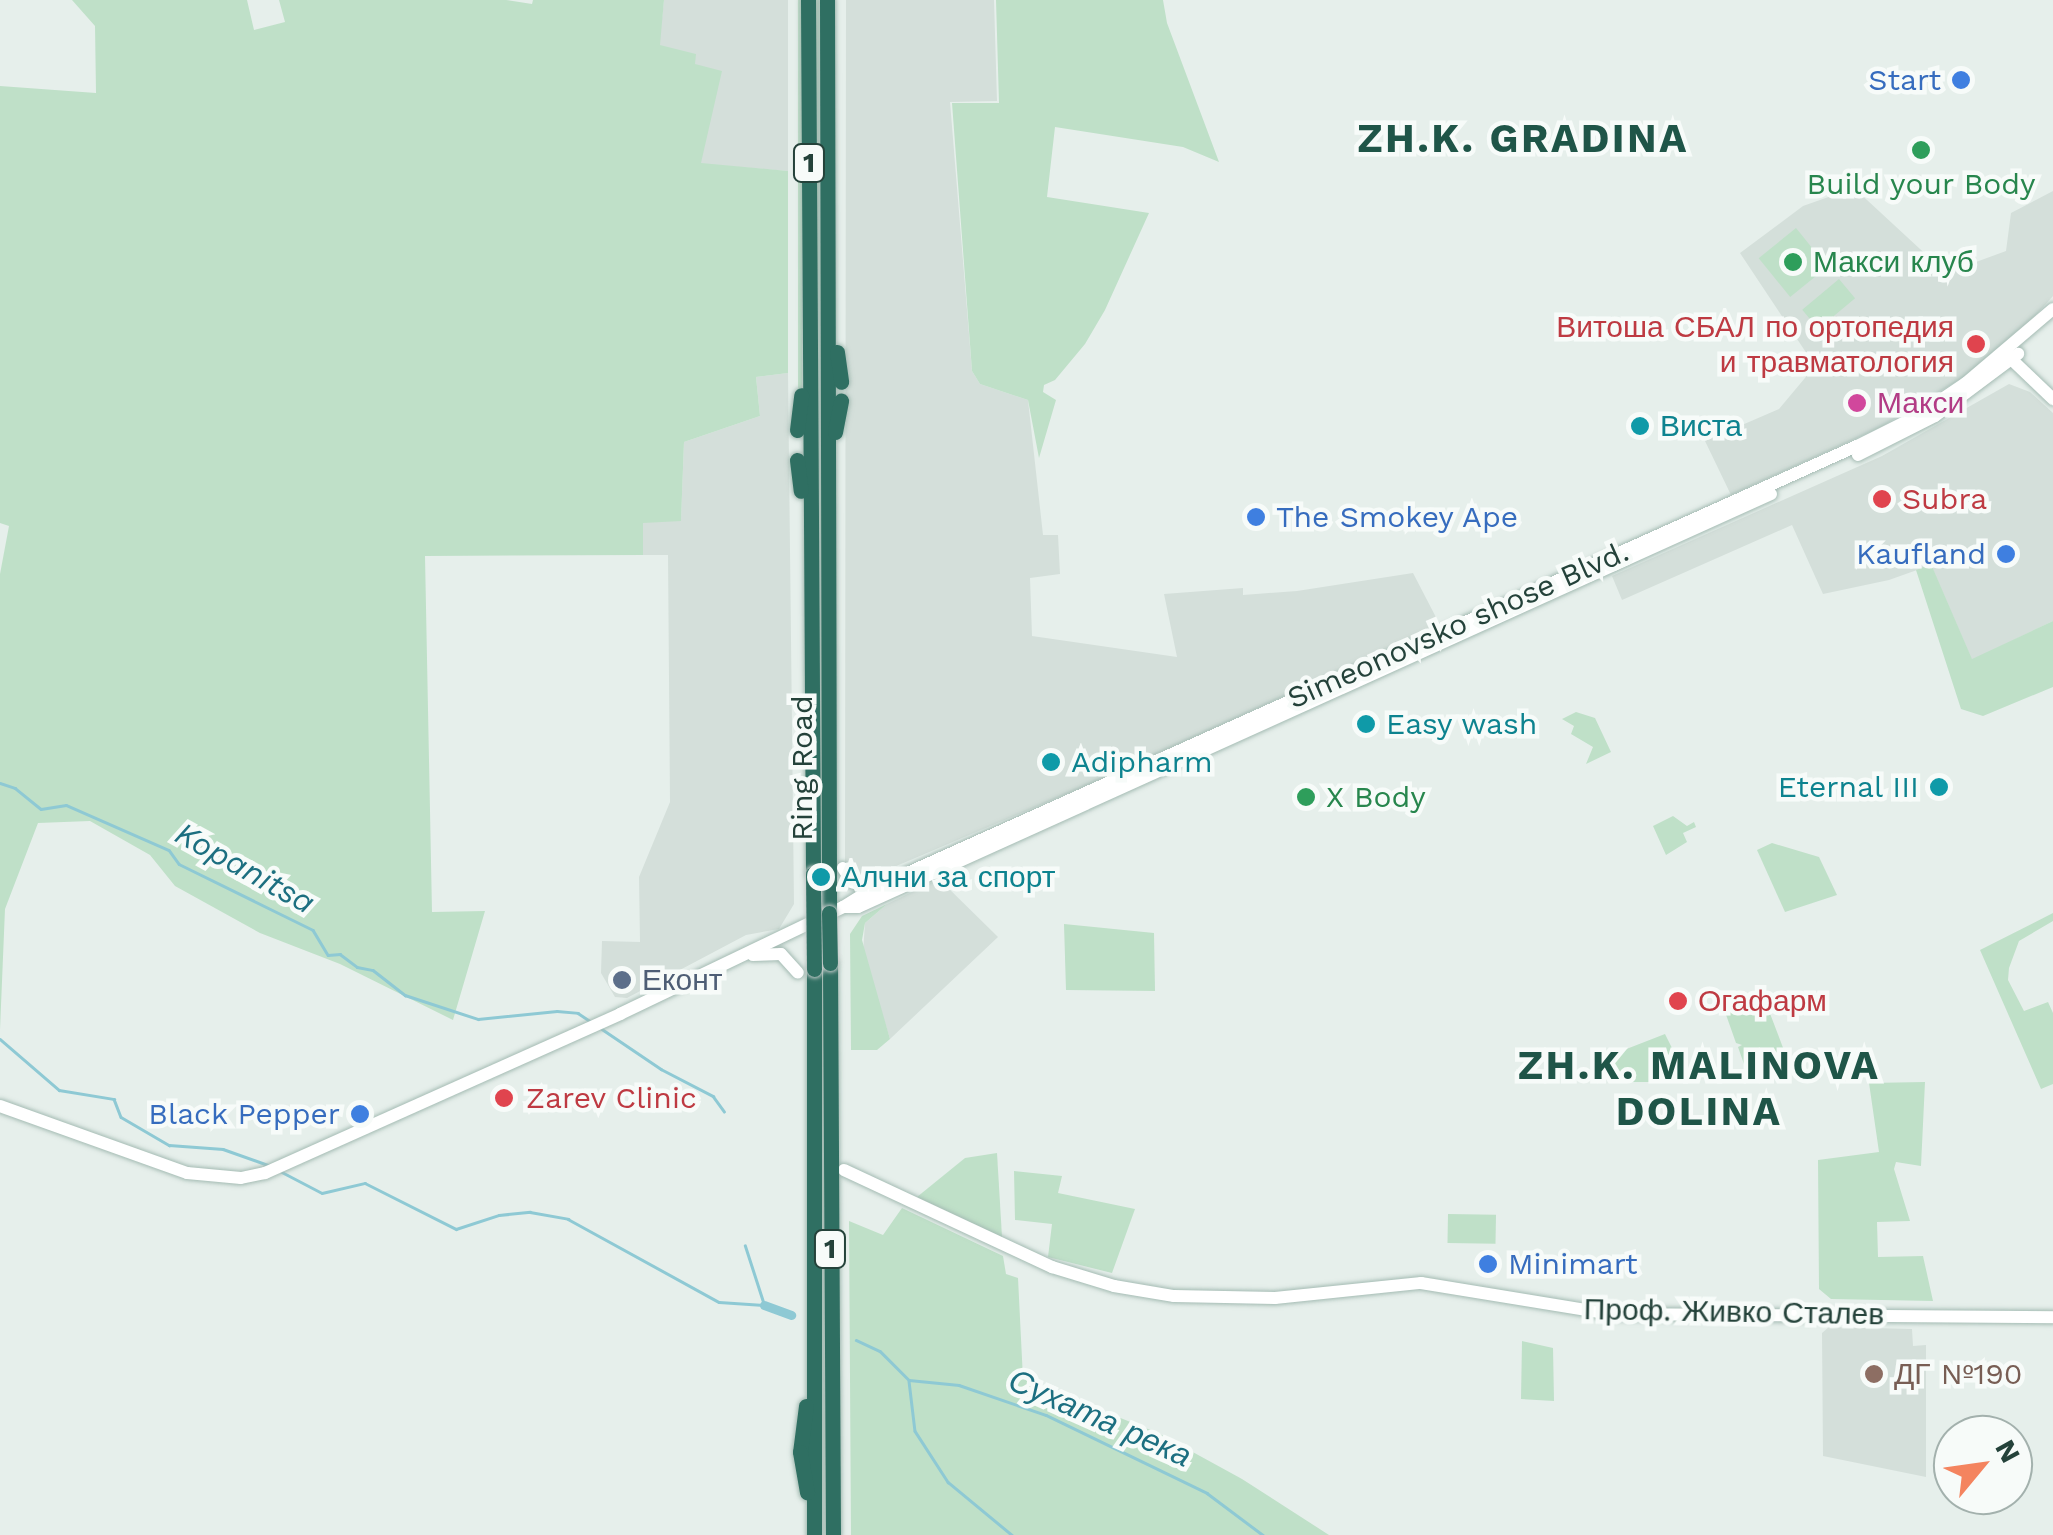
<!DOCTYPE html>
<html>
<head>
<meta charset="utf-8">
<style>
	body { margin:0 }
	#map { position:relative; width:2053px; height:1535px; overflow:hidden; background:#e6efeb; font-family:"Work Sans",sans-serif }
	div>[style] { position:absolute }
	[style*='--x'] { left:calc(var(--x)*1px); top:calc(var(--y)*1px); width:calc(var(--w)*1px); rotate:calc(var(--a)*1deg) }
	.built>* { inset:0; background:#d4dfda }
	.green>* { inset:0; background:#bfe0c8; transform-origin:0 0 }
	.stream>* { height:2.5px; margin:-1.25px; padding:0 1.25px; transform-origin:1.25px; border-radius:1.25px; background:#8ec9d4 }
	.canal>* { height:9px; margin:-4.5px; padding:0 4.5px; transform-origin:4.5px; border-radius:4.5px; background:#8ec9d4 }
	.roads { filter:drop-shadow(0 0 2px #a4bbb3) drop-shadow(0 0 2px #a4bbb3) }
	.secondary>* { height:12px; margin:-6px; padding:0 6px; transform-origin:6px; border-radius:6px; background:#fff }
	.highway>* { height:15px; margin:-7.5px; padding:0 7.5px; transform-origin:7.5px; border-radius:7.5px; background:#2f6f62 }
	.bridges { filter:drop-shadow(0 0 2px #c2cac8) drop-shadow(0 0 2px #c2cac8) }
	.highway-bridge>* { height:15px; margin:-7.5px; padding:0 7.5px; transform-origin:7.5px; border-radius:7.5px; background:#2f6f62 }
	.dots>* { width:28px; height:28px; translate:-50% -50%; box-sizing:border-box; border:5px solid #f7fbf9; border-radius:50% }
	span { translate:-50% -50%; white-space:nowrap; text-align:center; line-height:1.15; -webkit-text-stroke:9px #f7fbf9; paint-order:stroke }
	.shield-label span { padding:2px 8px; background:#f7fbf9; border:2px solid; border-radius:8px; -webkit-text-stroke-width:0 }
	.shield-label { font-size:28px; color:#24423a; font-weight:700 }
	.shop-label { font-size:30px; color:#366cbe }
	.right { translate:-100% -50%; text-align:right }
	.left { translate:0 -50%; text-align:left }
	.leisure-label { font-size:30px; color:#27864d }
	.health-label { font-size:30px; color:#be3a42 }
	.hotel-label { font-size:30px; color:#b23c85 }
	.culture-label { font-size:30px; color:#0d838f }
	.street-label { font-size:30px; color:#24423a }
	.service-label { font-size:30px; color:#4e5e75 }
	.education-label { font-size:30px; color:#785e54 }
	.water-label { font-size:32px; color:#1c6f80; font-style:italic }
	.district-label { font-size:40px; color:#1f5548; font-weight:700; letter-spacing:2.5px }
	.north { position:absolute; left:1933px; top:1415px; width:100px; height:100px; box-sizing:border-box; background:#f7fbf9; border:2px solid #a3b1ad; border-radius:50%; rotate:61deg; font-size:28px; font-weight:700; line-height:40px; text-align:center; color:#24423a }
	.north::after { content:''; display:block; margin:auto; width:35px; height:45px; background:#f4845f; clip-path:polygon(50% 0,100% 100%,50% 72%,0 100%) }
</style>
</head>
<body>
<div id="map">
	<div class="built">
		<div style="clip-path:polygon(664px 0,788px 0,788px 171px,701px 164px,695px 64px,659px 45px)"></div>
		<div style="clip-path:polygon(846px 0,994px 0,997px 101px,950px 102px,972px 371px,980px 384px,1028px 400px,1043px 535px,1058px 535px,1060px 574px,1030px 578px,1032px 636px,1177px 657px,1164px 594px,1243px 588px,1243px 595px,1297px 591px,1413px 573px,1440px 625px,1106px 777px,861px 881px,845px 865px)"></div>
		<div style="clip-path:polygon(1854px 188px,1946px 273px,2006px 251px,2011px 213px,2053px 191px,2053px 296px,2015px 338px,1977px 369px,1881px 427px,1731px 495px,1705px 441px,1779px 409px,1815px 366px,1740px 253px,1803px 206px)"></div>
		<div style="clip-path:polygon(788px 373px,794px 904px,779px 929px,746px 935px,627px 998px,615px 997px,601px 973px,602px 941px,640px 942px,639px 877px,670px 802px,668px 555px,643px 555px,643px 522px,681px 520px,684px 442px,760px 416px,756px 377px)"></div>
		<div style="clip-path:polygon(2009px 384px,2030px 392px,2053px 413px,2053px 621px,1972px 660px,1931px 565px,1889px 580px,1823px 594px,1792px 525px,1622px 600px,1612px 576px,1882px 456px)"></div>
		<div style="clip-path:polygon(939px 879px,998px 937px,890px 1039px,863px 953px,865px 923px,887px 904px)"></div>
		<div style="clip-path:polygon(1829px 1327px,1912px 1329px,1913px 1346px,1926px 1345px,1926px 1477px,1823px 1456px,1822px 1333px)"></div>
	</div>
	<div class="green">
		<div style="clip-path:polygon(72px 0,247px 0,254px 30px,285px 22px,279px 0,506px 0,532px 4px,533px 0,664px 0,660px 45px,696px 54px,695px 64px,722px 71px,701px 163px,788px 171px,788px 373px,756px 377px,760px 416px,684px 442px,681px 521px,643px 523px,643px 555px,425px 556px,432px 912px,485px 911px,453px 1020px,340px 964px,260px 933px,175px 886px,150px 855px,90px 821px,38px 823px,5px 909px,0 1030px,0 574px,9px 526px,0 523px,0 86px,96px 93px,95px 26px)"></div>
		<div style="left:798px;top:0;width:4px;height:391px"></div>
		<div style="left:816px;top:0;width:3px;height:870px"></div>
		<div style="clip-path:polygon(996px 0,1163px 0,1167px 23px,1219px 162px,1183px 147px,1055px 127px,1047px 197px,1149px 213px,1105px 310px,1085px 344px,1055px 380px,1044px 385px,1043px 392px,1056px 400px,1039px 458px,1028px 400px,980px 384px,972px 371px,952px 103px,999px 103px)"></div>
		<div style="left:1796px;top:228px;width:50px;height:48px;rotate:51deg"></div>
		<div style="left:1839px;top:279px;width:25px;height:48px;rotate:50deg"></div>
		<div style="clip-path:polygon(1931px 564px,1972px 659px,2053px 621px,2053px 687px,1983px 716px,1961px 709px,1916px 570px)"></div>
		<div style="clip-path:polygon(1576px 712px,1595px 718px,1611px 752px,1586px 764px,1593px 747px,1571px 734px,1574px 726px,1562px 719px)"></div>
		<div style="clip-path:polygon(1673px 816px,1687px 826px,1694px 822px,1696px 827px,1683px 833px,1687px 842px,1666px 855px,1653px 826px)"></div>
		<div style="clip-path:polygon(1772px 843px,1819px 857px,1837px 895px,1785px 912px,1757px 850px)"></div>
		<div style="clip-path:polygon(887px 904px,865px 923px,862px 940px,890px 1039px,877px 1050px,851px 1050px,850px 934px,862px 916px)"></div>
		<div style="clip-path:polygon(2053px 913px,2053px 921px,2019px 941px,2009px 968px,2008px 980px,2024px 1011px,2048px 1002px,2053px 1013px,2053px 1084px,2041px 1089px,1980px 950px)"></div>
		<div style="clip-path:polygon(1064px 924px,1154px 933px,1155px 991px,1066px 990px)"></div>
		<div style="clip-path:polygon(1763px 995px,1785px 1053px,1745px 1067px,1738px 1047px,1742px 1045px,1736px 1043px,1724px 1009px)"></div>
		<div style="clip-path:polygon(1665px 1034px,1679px 1062px,1665px 1070px,1670px 1082px,1615px 1082px,1611px 1055px)"></div>
		<div style="clip-path:polygon(1925px 1082px,1921px 1166px,1896px 1162px,1894px 1169px,1910px 1221px,1877px 1222px,1878px 1257px,1923px 1256px,1933px 1301px,1831px 1299px,1819px 1289px,1818px 1160px,1879px 1152px,1869px 1083px)"></div>
		<div style="clip-path:polygon(997px 1153px,1002px 1237px,917px 1197px,965px 1158px)"></div>
		<div style="clip-path:polygon(1014px 1171px,1062px 1176px,1058px 1193px,1135px 1209px,1112px 1273px,1048px 1257px,1052px 1224px,1015px 1220px)"></div>
		<div style="clip-path:polygon(902px 1208px,1003px 1256px,1006px 1274px,1018px 1278px,1023px 1379px,1158px 1433px,1242px 1479px,1329px 1535px,851px 1535px,849px 1221px,883px 1235px)"></div>
		<div style="left:1448px;top:1214px;width:48px;height:29px;rotate:1deg"></div>
		<div style="clip-path:polygon(1522px 1341px,1553px 1348px,1554px 1401px,1521px 1399px)"></div>
	</div>
	<div class="stream">
		<div style="--x:0;--y:783;--w:16;--a:18"></div>
		<div style="--x:15;--y:788;--w:33;--a:39"></div>
		<div style="--x:41;--y:809;--w:25;--a:-9"></div>
		<div style="--x:66;--y:805;--w:112;--a:23.6"></div>
		<div style="--x:169;--y:850;--w:17;--a:54"></div>
		<div style="--x:179;--y:864;--w:149;--a:26.2"></div>
		<div style="--x:313;--y:930;--w:29;--a:59"></div>
		<div style="--x:328;--y:955;--w:12;--a:-5"></div>
		<div style="--x:340;--y:954;--w:21;--a:37"></div>
		<div style="--x:357;--y:967;--w:16;--a:11"></div>
		<div style="--x:373;--y:970;--w:41;--a:38"></div>
		<div style="--x:405;--y:995;--w:77;--a:18.2"></div>
		<div style="--x:478;--y:1019;--w:79;--a:-5.8"></div>
		<div style="--x:557;--y:1011;--w:21;--a:5"></div>
		<div style="--x:578;--y:1013;--w:18;--a:34"></div>
		<div style="--x:599;--y:1027;--w:75;--a:34.1"></div>
		<div style="--x:661;--y:1069;--w:59;--a:27.4"></div>
		<div style="--x:713;--y:1096;--w:19;--a:54"></div>
		<div style="--x:0;--y:1039;--w:78;--a:40.8"></div>
		<div style="--x:59;--y:1090;--w:56;--a:9.3"></div>
		<div style="--x:114;--y:1099;--w:19;--a:69"></div>
		<div style="--x:121;--y:1117;--w:56;--a:30.3"></div>
		<div style="--x:169;--y:1145;--w:54;--a:4.2"></div>
		<div style="--x:223;--y:1149;--w:48;--a:19.6"></div>
		<div style="--x:280;--y:1171;--w:47;--a:27.6"></div>
		<div style="--x:322;--y:1193;--w:44;--a:-13.1"></div>
		<div style="--x:365;--y:1183;--w:102;--a:26.8"></div>
		<div style="--x:456;--y:1229;--w:45;--a:-18"></div>
		<div style="--x:499;--y:1215;--w:31;--a:-6"></div>
		<div style="--x:530;--y:1212;--w:39;--a:10"></div>
		<div style="--x:568;--y:1219;--w:172;--a:28.8"></div>
		<div style="--x:719;--y:1302;--w:45;--a:3.8"></div>
		<div style="--x:764;--y:1305;--w:62;--a:-107.9"></div>
		<div style="--x:856;--y:1340;--w:26;--a:25"></div>
		<div style="--x:880;--y:1351;--w:41;--a:45"></div>
		<div style="--x:909;--y:1380;--w:50;--a:5.7"></div>
		<div style="--x:959;--y:1385;--w:92;--a:19"></div>
		<div style="--x:1046;--y:1415;--w:179;--a:25.8"></div>
		<div style="--x:1207;--y:1493;--w:70;--a:36.9"></div>
		<div style="--x:909;--y:1381;--w:50;--a:83.2"></div>
		<div style="--x:915;--y:1431;--w:61;--a:57.1"></div>
		<div style="--x:948;--y:1482;--w:83;--a:39.6"></div>
	</div>
	<div class="canal">
		<div style="--x:764;--y:1305;--w:29;--a:20"></div>
	</div>
	<div class="roads">
		<div class="secondary">
			<div style="--x:2007;--y:355;--w:64;--a:43.7"></div>
			<div style="--x:1858;--y:455;--w:86;--a:-26.9"></div>
			<div style="--x:1935;--y:416;--w:104;--a:-36.8"></div>
			<div style="--x:843;--y:868;--w:17;--a:57"></div>
			<div style="--x:852;--y:882;--w:21;--a:19"></div>
			<div style="--x:843;--y:907;--w:15;--a:0"></div>
			<div style="--x:858;--y:907;--w:1002;--a:-24.34"></div>
			<div style="--x:753;--y:955;--w:28;--a:-2"></div>
			<div style="--x:781;--y:954;--w:25;--a:48"></div>
			<div style="--x:0;--y:1106;--w:199;--a:19.7"></div>
			<div style="--x:187;--y:1173;--w:54;--a:5.3"></div>
			<div style="--x:241;--y:1178;--w:25;--a:-12"></div>
			<div style="--x:265;--y:1173;--w:389;--a:-24.1"></div>
			<div style="--x:620;--y:1014;--w:247;--a:-25.6"></div>
			<div style="--x:843;--y:907;--w:34;--a:-32"></div>
			<div style="--x:872;--y:889;--w:1080;--a:-24.22"></div>
			<div style="--x:1857;--y:446;--w:67;--a:-26.6"></div>
			<div style="--x:1917;--y:416;--w:59;--a:-34"></div>
			<div style="--x:1966;--y:383;--w:114;--a:-40.4"></div>
			<div style="--x:844;--y:1170;--w:230;--a:25"></div>
			<div style="--x:1052;--y:1267;--w:65;--a:17"></div>
			<div style="--x:1114;--y:1286;--w:61;--a:9.5"></div>
			<div style="--x:1174;--y:1296;--w:101;--a:1.1"></div>
			<div style="--x:1275;--y:1298;--w:147;--a:-5.9"></div>
			<div style="--x:1421;--y:1283;--w:193;--a:9.3"></div>
			<div style="--x:1611;--y:1314;--w:442;--a:0.4"></div>
		</div>
		<div class="highway">
			<div style="--x:808;--y:0;--w:874;--a:89.67"></div>
			<div style="--x:827;--y:0;--w:913;--a:89.87"></div>
			<div style="--x:837;--y:352;--w:30;--a:82"></div>
			<div style="--x:797;--y:430;--w:35;--a:-83"></div>
			<div style="--x:835;--y:432;--w:32;--a:-79"></div>
			<div style="--x:797;--y:460;--w:31;--a:83"></div>
			<div style="--x:830;--y:963;--w:572;--a:89.7"></div>
			<div style="--x:814;--y:969;--w:566;--a:90"></div>
			<div style="--x:806;--y:1406;--w:46;--a:97.4"></div>
			<div style="--x:800;--y:1452;--w:41;--a:80.1"></div>
		</div>
	</div>
	<div class="bridges">
		<div class="highway-bridge">
			<div style="--x:813;--y:874;--w:95;--a:89.4"></div>
			<div style="--x:829;--y:913;--w:50;--a:88.9"></div>
		</div>
	</div>
	<div class="dots">
		<div style="left:1961px;top:80px;background:#3f7fe0"></div>
		<div style="left:1921px;top:150px;background:#2e9e5b"></div>
		<div style="left:1793px;top:262px;background:#2e9e5b"></div>
		<div style="left:1976px;top:344px;background:#e0444e"></div>
		<div style="left:1857px;top:403px;background:#d1479c"></div>
		<div style="left:1640px;top:426px;background:#0f9aa8"></div>
		<div style="left:1882px;top:499px;background:#e0444e"></div>
		<div style="left:1256px;top:517px;background:#3f7fe0"></div>
		<div style="left:2006px;top:554px;background:#3f7fe0"></div>
		<div style="left:1366px;top:724px;background:#0f9aa8"></div>
		<div style="left:1051px;top:762px;background:#0f9aa8"></div>
		<div style="left:1939px;top:787px;background:#0f9aa8"></div>
		<div style="left:1306px;top:797px;background:#2e9e5b"></div>
		<div style="left:821px;top:877px;background:#0f9aa8"></div>
		<div style="left:622px;top:980px;background:#5c6f8a"></div>
		<div style="left:1678px;top:1001px;background:#e0444e"></div>
		<div style="left:504px;top:1098px;background:#e0444e"></div>
		<div style="left:360px;top:1114px;background:#3f7fe0"></div>
		<div style="left:1488px;top:1264px;background:#3f7fe0"></div>
		<div style="left:1874px;top:1374px;background:#8d6e63"></div>
	</div>
	<div class="shield-label">
		<span style="left:809px;top:163px">1</span>
		<span style="left:830px;top:1249px">1</span>
	</div>
	<div class="shop-label">
		<span class="right" style="left:1941px;top:80px">Start</span>
		<span class="left" style="left:1276px;top:517px">The Smokey Ape</span>
		<span class="right" style="left:1986px;top:554px">Kaufland</span>
		<span class="right" style="left:340px;top:1114px">Black Pepper</span>
		<span class="left" style="left:1508px;top:1264px">Minimart</span>
	</div>
	<div class="leisure-label">
		<span style="left:1921px;top:184px">Build your Body</span>
		<span class="left" style="left:1813px;top:262px">Макси клуб</span>
		<span class="left" style="left:1326px;top:797px">X Body</span>
	</div>
	<div class="health-label">
		<span class="right" style="left:1954px;top:344px">Витоша СБАЛ по ортопедия<br>и травматология</span>
		<span class="left" style="left:1902px;top:499px">Subra</span>
		<span class="left" style="left:1698px;top:1001px">Огафарм</span>
		<span class="left" style="left:526px;top:1098px">Zarev Clinic</span>
	</div>
	<div class="hotel-label">
		<span class="left" style="left:1877px;top:403px">Макси</span>
	</div>
	<div class="culture-label">
		<span class="left" style="left:1660px;top:426px">Виста</span>
		<span class="left" style="left:1386px;top:724px">Easy wash</span>
		<span class="left" style="left:1071px;top:762px">Adipharm</span>
		<span class="right" style="left:1919px;top:787px">Eternal III</span>
		<span class="left" style="left:841px;top:877px">Алчни за спорт</span>
	</div>
	<div class="street-label">
		<span style="left:1458px;top:625px;rotate:-24deg">Simeonovsko shose Blvd.</span>
		<span style="left:802px;top:768px;rotate:-90deg">Ring Road</span>
		<span style="left:1734px;top:1312px;rotate:1deg">Проф. Живко Сталев</span>
	</div>
	<div class="service-label">
		<span class="left" style="left:642px;top:980px">Еконт</span>
	</div>
	<div class="education-label">
		<span class="left" style="left:1894px;top:1374px">ДГ №190</span>
	</div>
	<div class="water-label">
		<span style="left:245px;top:868px;rotate:29deg">Kopanitsa</span>
		<span style="left:1100px;top:1418px;rotate:24deg">Сухата река</span>
	</div>
	<div class="district-label">
		<span style="left:1523px;top:139px">ZH.K. GRADINA</span>
		<span style="left:1699px;top:1089px">ZH.K. MALINOVA<br>DOLINA</span>
	</div>
	<div class="north">N</div>
</div>
</body>
</html>
